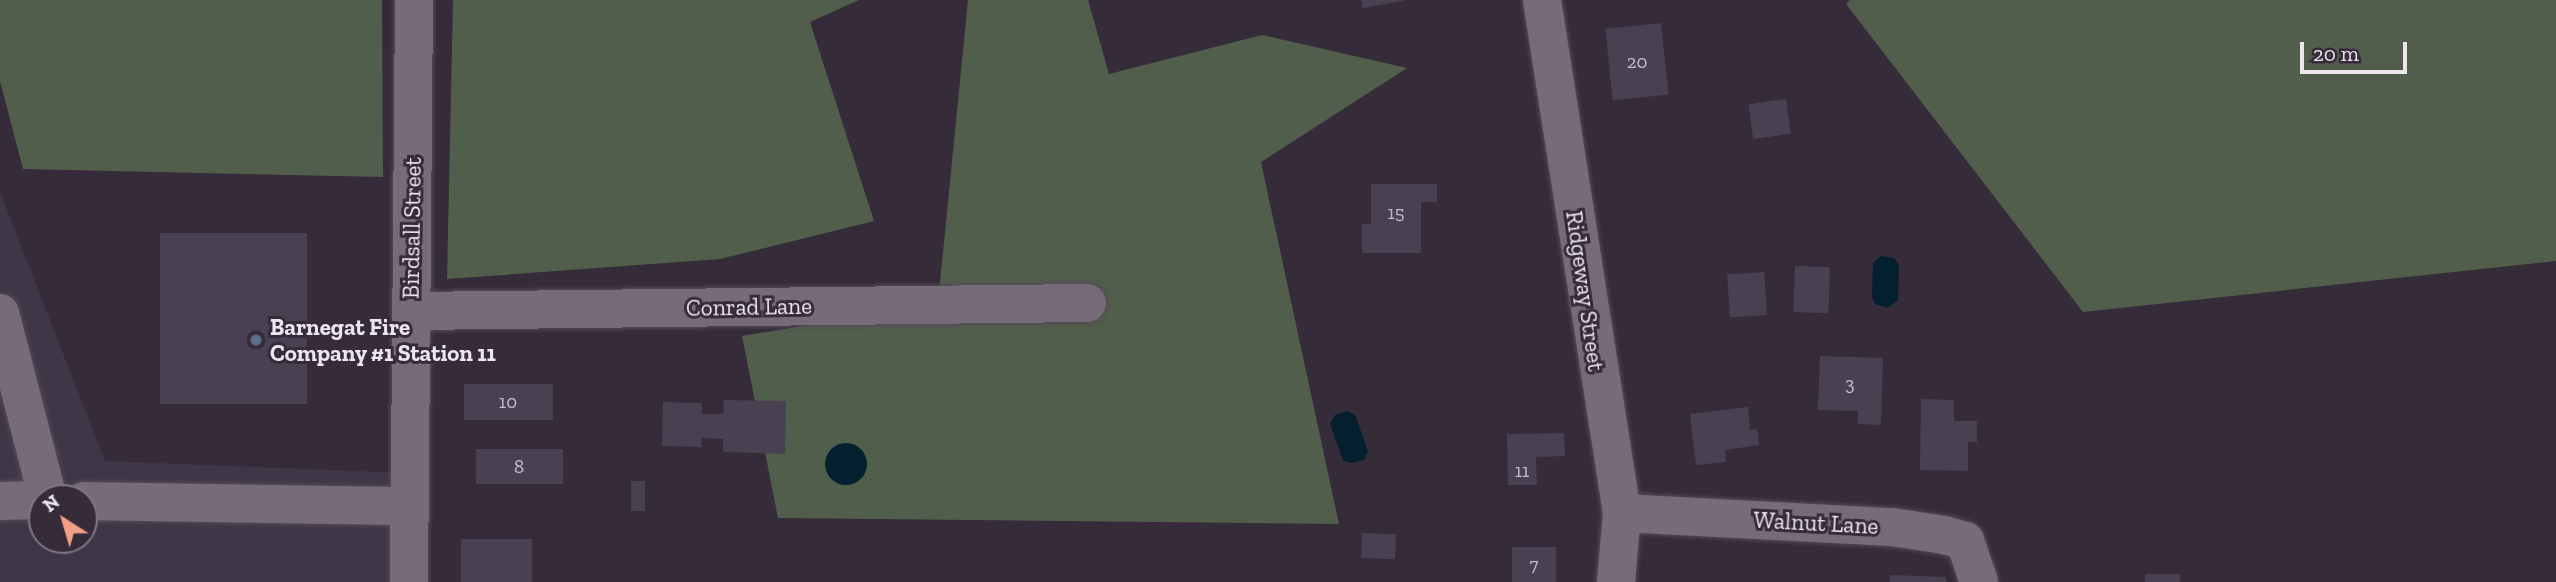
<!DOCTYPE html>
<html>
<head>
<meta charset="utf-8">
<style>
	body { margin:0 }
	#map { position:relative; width:2556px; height:582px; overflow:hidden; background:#362b39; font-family:"Zilla Slab",serif }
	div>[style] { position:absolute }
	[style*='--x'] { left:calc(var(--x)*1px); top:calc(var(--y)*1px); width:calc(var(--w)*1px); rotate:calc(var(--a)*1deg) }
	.commercial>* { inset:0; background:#3f3747 }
	.green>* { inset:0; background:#515e4c }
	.water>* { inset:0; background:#041f2d }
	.round { border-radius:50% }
	.building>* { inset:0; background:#494151; transform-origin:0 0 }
	.roads { filter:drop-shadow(0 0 2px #534b56) drop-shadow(0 0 2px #534b56) }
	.minor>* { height:38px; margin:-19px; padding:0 19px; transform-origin:19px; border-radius:19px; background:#776b7a }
	.dots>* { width:19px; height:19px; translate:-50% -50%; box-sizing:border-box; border:4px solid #362b39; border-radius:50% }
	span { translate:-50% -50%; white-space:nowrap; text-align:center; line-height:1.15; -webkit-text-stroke:6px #362b39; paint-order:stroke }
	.number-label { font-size:19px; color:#c4bdc8 }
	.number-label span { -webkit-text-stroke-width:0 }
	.street-label { font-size:23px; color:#ede6ef }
	.poi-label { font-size:23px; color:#ede6ef; font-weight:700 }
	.left { translate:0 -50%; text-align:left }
	.north { position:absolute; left:28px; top:484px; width:70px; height:70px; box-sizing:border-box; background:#362b39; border:2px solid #7f7682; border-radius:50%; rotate:323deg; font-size:19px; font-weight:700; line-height:28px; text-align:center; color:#ede6ef }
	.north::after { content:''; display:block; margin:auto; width:24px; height:32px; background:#f39f85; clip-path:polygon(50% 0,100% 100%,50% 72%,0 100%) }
	.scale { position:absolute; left:2300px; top:42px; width:107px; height:32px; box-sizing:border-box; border:4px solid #ede6ef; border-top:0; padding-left:9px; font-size:21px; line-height:24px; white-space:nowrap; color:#ede6ef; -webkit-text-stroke:5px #362b39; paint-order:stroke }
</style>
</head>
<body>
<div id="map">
	<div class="commercial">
		<div style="clip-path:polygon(evenodd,0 192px,105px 461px,406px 473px,401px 582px,0 582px,0 192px,42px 498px,84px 498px,84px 540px,42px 540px,42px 498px)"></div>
	</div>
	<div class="green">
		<div style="clip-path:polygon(0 0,382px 0,383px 177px,23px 169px,0 81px)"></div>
		<div style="clip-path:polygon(453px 0,859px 0,810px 22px,874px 221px,720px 259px,447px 279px)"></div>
		<div style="clip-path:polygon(968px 0,1088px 0,1109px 74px,1262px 35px,1407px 68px,1261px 162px,1339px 524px,778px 518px,742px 336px,938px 303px)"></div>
		<div style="clip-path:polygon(1850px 0,2556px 0,2556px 261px,2083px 312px,1846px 4px)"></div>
	</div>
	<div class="water">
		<div style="clip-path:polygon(1881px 256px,1894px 258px,1899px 265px,1898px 300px,1888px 308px,1875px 304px,1872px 297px,1873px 263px)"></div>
		<div style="clip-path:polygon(1347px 411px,1355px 415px,1368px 451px,1364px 460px,1351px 463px,1343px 460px,1330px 424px,1335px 415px)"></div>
		<div class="round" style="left:825px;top:443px;width:42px;height:42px"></div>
	</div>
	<div class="building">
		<div style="clip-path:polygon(1361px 0,1403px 0,1403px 1px,1363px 8px)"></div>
		<div style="left:1661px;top:23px;width:72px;height:56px;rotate:84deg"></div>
		<div style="left:1786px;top:99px;width:35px;height:38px;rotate:82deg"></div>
		<div style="clip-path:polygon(1371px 184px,1437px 184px,1437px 202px,1421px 202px,1421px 253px,1362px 253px,1362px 224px,1371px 224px)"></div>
		<div style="left:307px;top:233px;width:171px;height:147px;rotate:90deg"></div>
		<div style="left:1795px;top:266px;width:35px;height:46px;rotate:2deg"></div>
		<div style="left:1764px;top:272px;width:43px;height:37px;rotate:86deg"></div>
		<div style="clip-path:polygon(1820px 356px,1883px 358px,1881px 425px,1858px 424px,1858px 411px,1818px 410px)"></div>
		<div style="left:553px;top:384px;width:36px;height:89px;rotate:90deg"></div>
		<div style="clip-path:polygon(1921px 399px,1954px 400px,1954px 421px,1977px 421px,1977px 442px,1968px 442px,1968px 471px,1920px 470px)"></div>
		<div style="clip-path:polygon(724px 400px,786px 401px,785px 454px,723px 452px,723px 439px,701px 438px,702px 447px,662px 446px,663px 402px,702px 403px,702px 414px,723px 414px)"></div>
		<div style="clip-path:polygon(1748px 407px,1750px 430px,1757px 429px,1759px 445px,1725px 450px,1726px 462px,1696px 465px,1690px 414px)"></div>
		<div style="clip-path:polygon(1564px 433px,1565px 456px,1536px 457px,1537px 485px,1508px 485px,1507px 434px)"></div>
		<div style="left:476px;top:449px;width:87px;height:35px"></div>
		<div style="left:631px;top:481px;width:14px;height:30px"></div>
		<div style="left:1362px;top:533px;width:34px;height:25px;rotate:2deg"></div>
		<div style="left:461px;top:539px;width:71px;height:43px"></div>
		<div style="left:1512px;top:547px;width:44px;height:35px"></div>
		<div style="left:2180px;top:574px;width:8px;height:35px;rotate:90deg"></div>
		<div style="clip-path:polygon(1890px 575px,1946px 577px,1946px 582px,1890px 582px)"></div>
	</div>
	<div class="roads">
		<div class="minor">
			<div style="--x:1542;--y:0;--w:519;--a:81.14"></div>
			<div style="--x:1622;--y:513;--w:69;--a:95"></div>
			<div style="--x:412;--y:311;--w:675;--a:-0.68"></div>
			<div style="--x:0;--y:313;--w:191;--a:75.5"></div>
			<div style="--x:0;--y:501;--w:42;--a:-1.4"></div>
			<div style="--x:84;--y:501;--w:326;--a:0.9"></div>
			<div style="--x:1622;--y:513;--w:270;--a:3"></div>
			<div style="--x:1892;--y:527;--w:53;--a:8.7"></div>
			<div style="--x:1944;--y:535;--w:22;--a:16"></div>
			<div style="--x:1965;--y:541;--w:43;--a:71.1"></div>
			<div style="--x:409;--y:582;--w:582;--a:-89.51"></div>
		</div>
	</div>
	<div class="dots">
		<div style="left:256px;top:340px;background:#5c6f8a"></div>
	</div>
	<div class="number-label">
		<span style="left:1637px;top:62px">20</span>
		<span style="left:1396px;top:213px">15</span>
		<span style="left:1850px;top:384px">3</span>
		<span style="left:508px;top:402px">10</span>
		<span style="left:519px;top:467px">8</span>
		<span style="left:1522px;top:471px">11</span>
		<span style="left:1534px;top:565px">7</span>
	</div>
	<div class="street-label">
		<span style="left:412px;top:228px;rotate:-89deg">Birdsall Street</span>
		<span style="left:1585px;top:291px;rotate:82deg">Ridgeway Street</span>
		<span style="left:749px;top:307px;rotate:-1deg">Conrad Lane</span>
		<span style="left:1816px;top:523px;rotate:3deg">Walnut Lane</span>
	</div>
	<div class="poi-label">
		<span class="left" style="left:270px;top:340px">Barnegat Fire<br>Company #1 Station 11</span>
	</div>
	<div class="north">N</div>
	<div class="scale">20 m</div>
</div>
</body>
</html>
